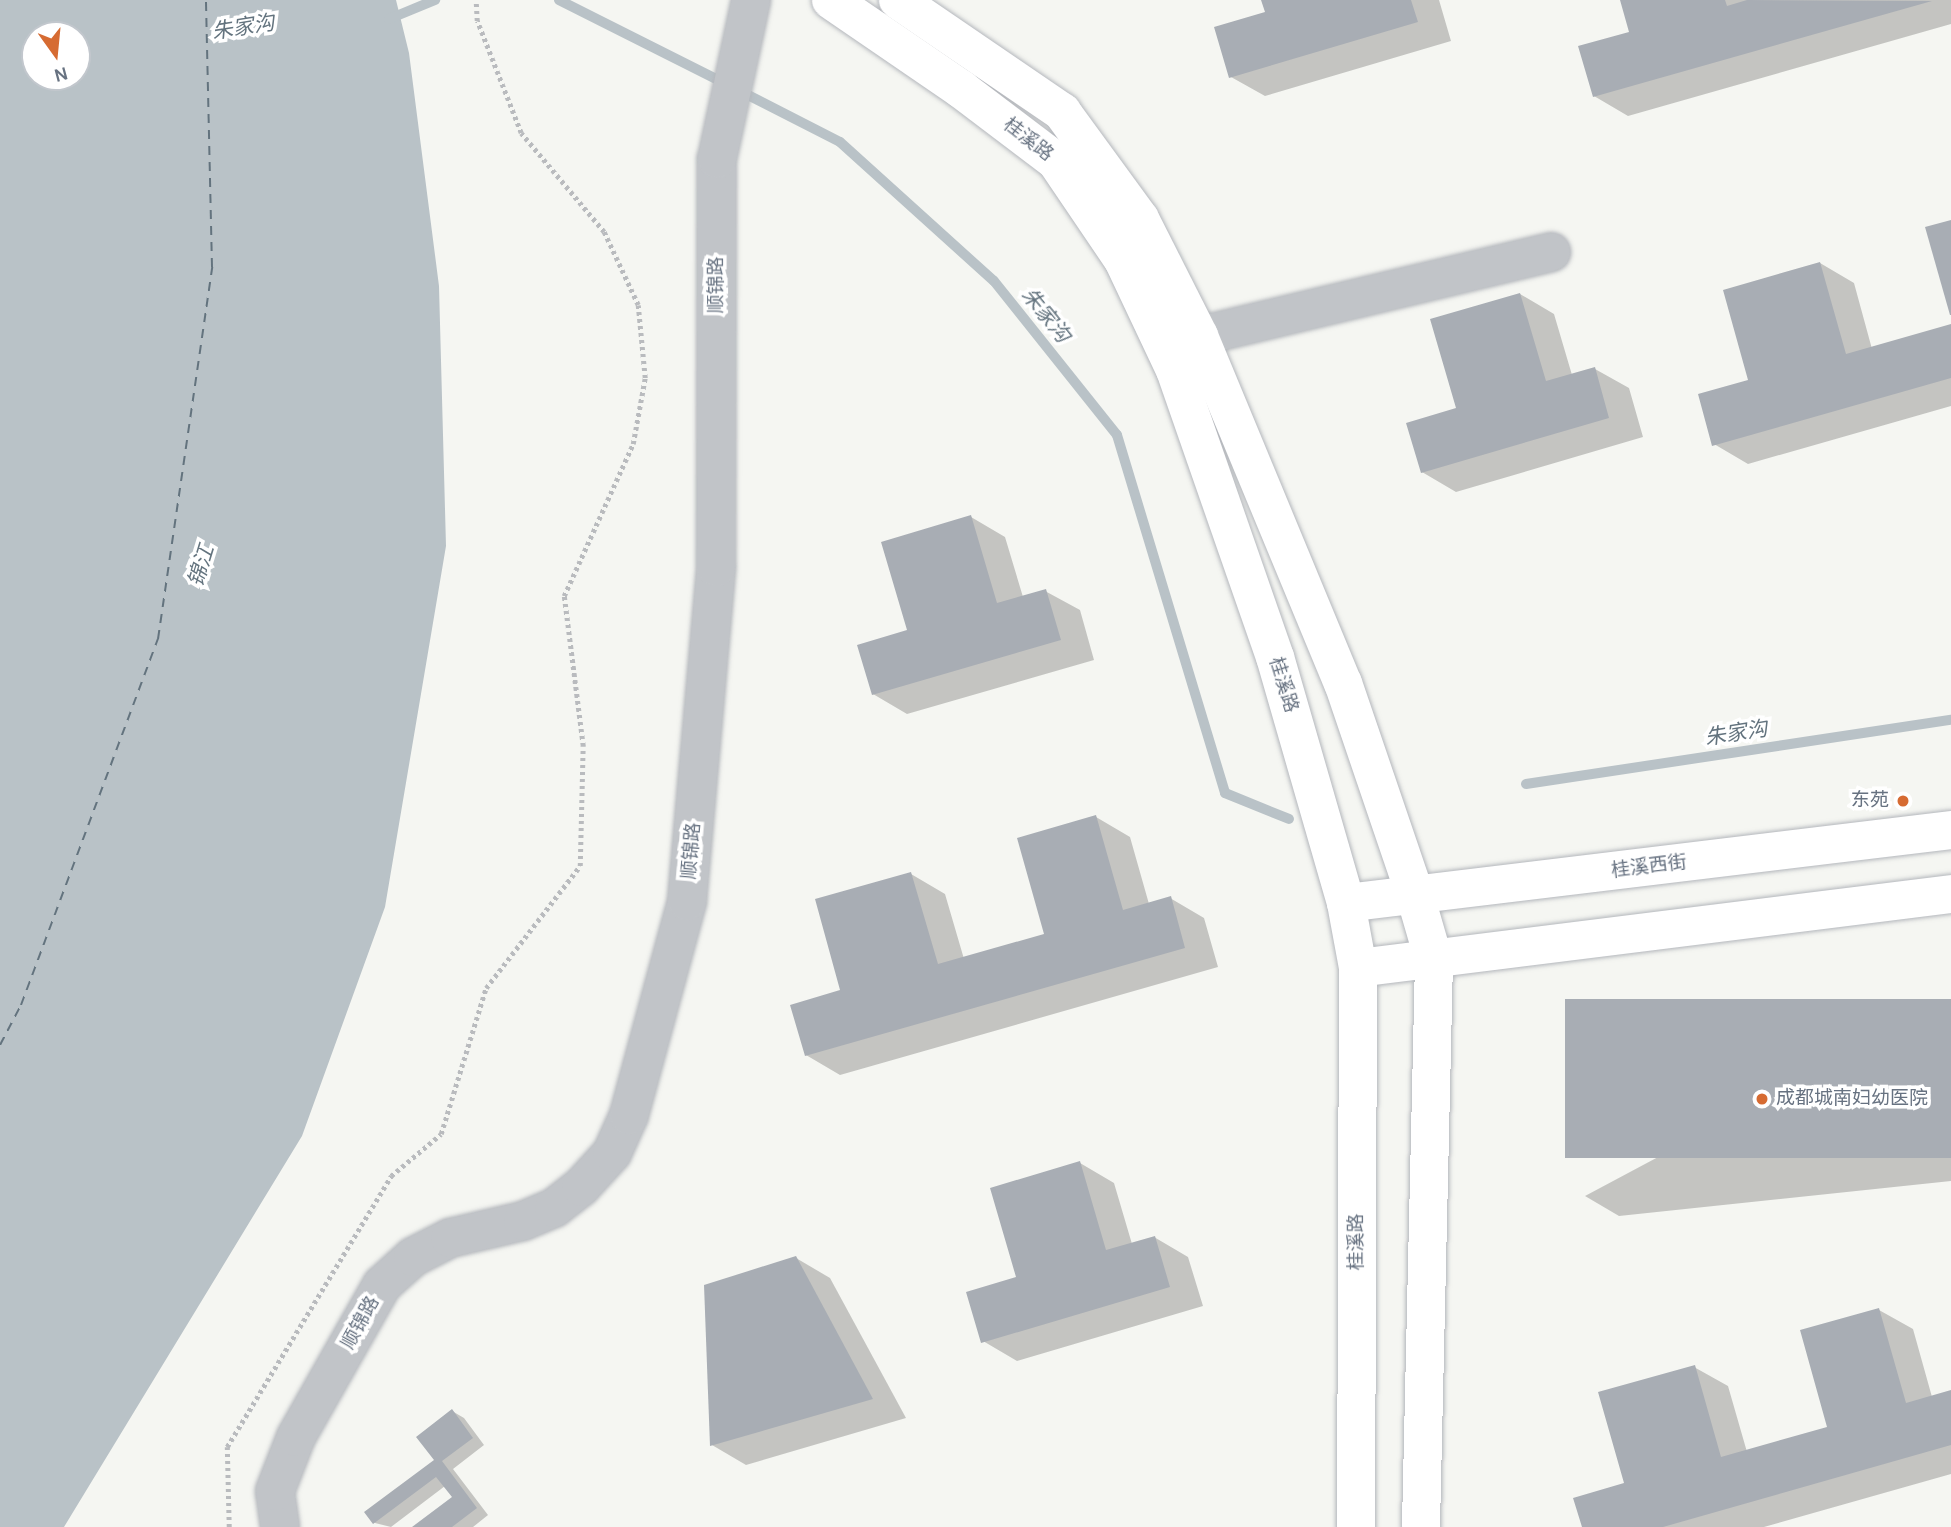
<!DOCTYPE html>
<html>
<head>
<meta charset="utf-8">
<style>
	body { margin:0 }
	#map { position:relative; width:1951px; height:1527px; overflow:hidden; background:#f5f6f2; font-family:Karla,"Noto Sans SC",sans-serif }
	div>[style] { position:absolute }
	[style*='--x'] { left:calc(var(--x)*1px); top:calc(var(--y)*1px); width:calc(var(--w)*1px); rotate:calc(var(--a)*1deg) }
	.water>* { inset:0; background:#b9c2c7 }
	.shadow>* { inset:0; background:#0003 }
	.stream>* { height:10px; margin:-5px; padding:0 5px; transform-origin:5px; border-radius:5px; background:#b9c2c7 }
	.ferry>* { height:2px; margin-top:-1px; transform-origin:0; background:repeating-linear-gradient(90deg,#63737e 0 9px,transparent 0 16px) }
	.building>* { inset:0; background:#a8adb4; transform-origin:0 0 }
	.path>* { height:4.5px; margin-top:-2.25px; transform-origin:0; background:repeating-linear-gradient(90deg,#b9bbbe 0 3.5px,transparent 0 7px) }
	.roads { filter:drop-shadow(0 0 2px #b4b7bc) drop-shadow(0 0 2px #b4b7bc) }
	.street>* { height:38px; margin:-19px; padding:0 19px; transform-origin:19px; border-radius:19px; background:#c1c4c8 }
	.secondary>* { height:38px; margin:-19px; padding:0 19px; transform-origin:19px; border-radius:19px; background:#fff }
	.dots>* { width:19px; height:19px; translate:-50% -50%; box-sizing:border-box; border:4px solid #fff; border-radius:50% }
	span { translate:-50% -50%; white-space:nowrap; text-align:center; line-height:1.15; -webkit-text-stroke:7px #fff; paint-order:stroke }
	.street-label { font-size:19px; color:#677281 }
	.poi-label { font-size:19px; color:#677281 }
	.right { translate:-100% -50%; text-align:right }
	.left { translate:0 -50%; text-align:left }
	.water-label { font-size:21px; color:#63737e; font-style:italic }
	.north { position:absolute; left:21px; top:21px; width:70px; height:70px; box-sizing:border-box; background:#fff; border:2px solid #c2c7cd; border-radius:50%; rotate:165deg; font-size:19px; font-weight:700; line-height:28px; text-align:center; color:#677281 }
	.north::after { content:''; display:block; margin:auto; width:24px; height:32px; background:#d66b32; clip-path:polygon(50% 0,100% 100%,50% 72%,0 100%) }
</style>
</head>
<body>
<div id="map">
	<div class="water">
		<div style="clip-path:polygon(evenodd,0 0,396px 0,409px 53px,439px 286px,446px 546px,385px 907px,302px 1136px,64px 1527px,0 1527px,0 0,35px 35px,77px 35px,77px 77px,35px 77px,35px 35px)"></div>
	</div>
	<div class="shadow">
		<div style="clip-path:polygon(1263px 0,1439px 0,1451px 41px,1265px 96px,1231px 77px,1267px 13px)"></div>
		<div style="clip-path:polygon(1622px 0,1951px 0,1951px 24px,1628px 116px,1594px 96px,1631px 33px)"></div>
		<div style="clip-path:polygon(1820px 263px,1854px 283px,1872px 349px,1951px 326px,1951px 406px,1748px 464px,1714px 444px)"></div>
		<div style="clip-path:polygon(1520px 294px,1554px 314px,1572px 375px,1595px 369px,1629px 388px,1643px 437px,1456px 492px,1422px 472px)"></div>
		<div style="clip-path:polygon(971px 517px,1005px 537px,1023px 597px,1045px 591px,1080px 610px,1094px 660px,907px 714px,873px 694px)"></div>
		<div style="clip-path:polygon(1096px 817px,1130px 837px,1149px 904px,1170px 898px,1204px 918px,1218px 967px,840px 1075px,806px 1055px,911px 874px,945px 894px,964px 959px,1047px 936px)"></div>
		<div style="clip-path:polygon(1951px 1001px,1951px 1181px,1619px 1216px,1585px 1196px)"></div>
		<div style="clip-path:polygon(1080px 1163px,1114px 1183px,1132px 1244px,1154px 1237px,1188px 1257px,1203px 1306px,1017px 1361px,983px 1341px)"></div>
		<div style="clip-path:polygon(796px 1258px,830px 1278px,906px 1418px,746px 1465px,712px 1445px)"></div>
		<div style="clip-path:polygon(1879px 1310px,1913px 1329px,1932px 1397px,1951px 1392px,1951px 1474px,1764px 1527px,1583px 1527px,1626px 1484px,1694px 1367px,1728px 1386px,1747px 1452px,1830px 1428px)"></div>
		<div style="clip-path:polygon(452px 1411px,464px 1418px,484px 1445px,453px 1469px,488px 1515px,473px 1527px,415px 1527px,454px 1497px,445px 1486px,391px 1527px,375px 1523px,366px 1512px,436px 1460px)"></div>
	</div>
	<div class="stream">
		<div style="--x:559;--y:0;--w:187;--a:26.7"></div>
		<div style="--x:389;--y:19;--w:50;--a:-22.4"></div>
		<div style="--x:740;--y:91;--w:112;--a:27"></div>
		<div style="--x:840;--y:142;--w:207;--a:42.1"></div>
		<div style="--x:994;--y:281;--w:197;--a:51.4"></div>
		<div style="--x:1117;--y:435;--w:374;--a:73.2"></div>
		<div style="--x:1225;--y:793;--w:69;--a:22.1"></div>
		<div style="--x:1526;--y:784;--w:430;--a:-8.6"></div>
	</div>
	<div class="ferry">
		<div style="--x:0;--y:1045;--w:45;--a:-62.3"></div>
		<div style="--x:21;--y:1005;--w:391;--a:-69.5"></div>
		<div style="--x:158;--y:639;--w:376;--a:-81.7"></div>
		<div style="--x:212;--y:267;--w:267;--a:-91.3"></div>
	</div>
	<div class="building">
		<div style="clip-path:polygon(1261px 0,1411px 0,1418px 22px,1229px 78px,1214px 27px,1265px 12px)"></div>
		<div style="clip-path:polygon(1620px 0,1725px 0,1727px 6px,1747px 0,1932px 1px,1593px 97px,1578px 46px,1629px 32px)"></div>
		<div style="clip-path:polygon(1951px 220px,1951px 315px,1950px 315px,1925px 227px)"></div>
		<div style="clip-path:polygon(1820px 262px,1846px 354px,1951px 324px,1951px 378px,1712px 446px,1698px 394px,1748px 380px,1723px 290px)"></div>
		<div style="clip-path:polygon(1520px 293px,1546px 381px,1595px 367px,1609px 418px,1421px 473px,1406px 423px,1456px 408px,1430px 319px)"></div>
		<div style="clip-path:polygon(971px 515px,997px 603px,1046px 589px,1061px 640px,872px 695px,857px 645px,907px 630px,881px 542px)"></div>
		<div style="clip-path:polygon(1096px 815px,1123px 910px,1171px 896px,1185px 948px,805px 1056px,790px 1005px,840px 990px,815px 899px,911px 872px,938px 964px,1044px 934px,1017px 838px)"></div>
		<div style="left:1951px;top:999px;width:159px;height:386px;rotate:90deg"></div>
		<div style="clip-path:polygon(1080px 1161px,1106px 1250px,1155px 1236px,1170px 1287px,981px 1343px,966px 1292px,1016px 1277px,990px 1188px)"></div>
		<div style="clip-path:polygon(796px 1256px,873px 1399px,710px 1446px,704px 1285px)"></div>
		<div style="clip-path:polygon(1879px 1308px,1906px 1403px,1951px 1390px,1951px 1445px,1663px 1527px,1582px 1527px,1573px 1498px,1624px 1483px,1598px 1392px,1695px 1365px,1721px 1457px,1827px 1427px,1800px 1330px)"></div>
		<div style="clip-path:polygon(452px 1409px,473px 1438px,442px 1461px,477px 1508px,452px 1527px,412px 1527px,452px 1497px,436px 1477px,373px 1524px,364px 1512px,434px 1460px,416px 1437px)"></div>
	</div>
	<div class="path">
		<div style="--x:229;--y:1527;--w:80;--a:-91.4"></div>
		<div style="--x:227;--y:1447;--w:317;--a:-58.8"></div>
		<div style="--x:391;--y:1176;--w:65;--a:-40"></div>
		<div style="--x:441;--y:1134;--w:153;--a:-72.9"></div>
		<div style="--x:486;--y:988;--w:154;--a:-52.4"></div>
		<div style="--x:580;--y:866;--w:120;--a:-88.6"></div>
		<div style="--x:583;--y:746;--w:151;--a:-97.2"></div>
		<div style="--x:564;--y:596;--w:167;--a:-65.6"></div>
		<div style="--x:633;--y:444;--w:67;--a:-79.7"></div>
		<div style="--x:645;--y:378;--w:73;--a:-95.5"></div>
		<div style="--x:638;--y:305;--w:81;--a:-115"></div>
		<div style="--x:604;--y:232;--w:129;--a:-130"></div>
		<div style="--x:521;--y:133;--w:120;--a:-111.4"></div>
		<div style="--x:477;--y:21;--w:21;--a:-93"></div>
	</div>
	<div class="roads">
		<div class="street">
			<div style="--x:1199;--y:336;--w:362;--a:-13.4"></div>
			<div style="--x:280;--y:1527;--w:36;--a:-98"></div>
			<div style="--x:275;--y:1491;--w:58;--a:-68.7"></div>
			<div style="--x:296;--y:1437;--w:175;--a:-60.5"></div>
			<div style="--x:382;--y:1285;--w:42;--a:-42.1"></div>
			<div style="--x:413;--y:1257;--w:42;--a:-27.2"></div>
			<div style="--x:450;--y:1238;--w:75;--a:-13.1"></div>
			<div style="--x:523;--y:1221;--w:34;--a:-23"></div>
			<div style="--x:554;--y:1208;--w:34;--a:-38"></div>
			<div style="--x:581;--y:1187;--w:46;--a:-47.6"></div>
			<div style="--x:612;--y:1153;--w:42;--a:-65.9"></div>
			<div style="--x:629;--y:1115;--w:222;--a:-74.8"></div>
			<div style="--x:687;--y:901;--w:335;--a:-85"></div>
			<div style="--x:716;--y:567;--w:408;--a:-89.9"></div>
			<div style="--x:717;--y:159;--w:163;--a:-77.9"></div>
		</div>
		<div class="secondary">
			<div style="--x:831;--y:0;--w:158;--a:34.4"></div>
			<div style="--x:961;--y:89;--w:119;--a:37.2"></div>
			<div style="--x:1056;--y:161;--w:120;--a:55.9"></div>
			<div style="--x:1123;--y:260;--w:122;--a:64.7"></div>
			<div style="--x:1175;--y:370;--w:304;--a:70.8"></div>
			<div style="--x:1275;--y:657;--w:256;--a:73.9"></div>
			<div style="--x:1346;--y:903;--w:66;--a:79.5"></div>
			<div style="--x:1358;--y:968;--w:559;--a:90.2"></div>
			<div style="--x:898;--y:0;--w:199;--a:34.3"></div>
			<div style="--x:1062;--y:112;--w:132;--a:53.9"></div>
			<div style="--x:1140;--y:219;--w:131;--a:63.2"></div>
			<div style="--x:1199;--y:336;--w:376;--a:67.5"></div>
			<div style="--x:1343;--y:683;--w:224;--a:71.2"></div>
			<div style="--x:1415;--y:895;--w:69;--a:73.9"></div>
			<div style="--x:1434;--y:961;--w:566;--a:91.32"></div>
			<div style="--x:1346;--y:903;--w:609;--a:-6.88"></div>
			<div style="--x:1358;--y:968;--w:598;--a:-7.11"></div>
		</div>
	</div>
	<div class="dots">
		<div style="left:1903px;top:801px;background:#d66b32"></div>
		<div style="left:1762px;top:1099px;background:#d66b32"></div>
	</div>
	<div class="street-label">
		<span style="left:1028px;top:140px;rotate:38deg">桂溪路</span>
		<span style="left:717px;top:285px;rotate:-90deg">顺锦路</span>
		<span style="left:1283px;top:685px;rotate:73deg">桂溪路</span>
		<span style="left:692px;top:851px;rotate:-85deg">顺锦路</span>
		<span style="left:1649px;top:867px;rotate:-7deg">桂溪西街</span>
		<span style="left:1357px;top:1242px;rotate:-90deg">桂溪路</span>
		<span style="left:361px;top:1323px;rotate:-61deg">顺锦路</span>
	</div>
	<div class="poi-label">
		<span class="right" style="left:1889px;top:801px">东苑</span>
		<span class="left" style="left:1776px;top:1099px">成都城南妇幼医院</span>
	</div>
	<div class="water-label">
		<span style="left:243px;top:27px;rotate:-9deg">朱家沟</span>
		<span style="left:1046px;top:315px;rotate:51deg">朱家沟</span>
		<span style="left:201px;top:566px;rotate:-73deg">锦江</span>
		<span style="left:1736px;top:733px;rotate:-9deg">朱家沟</span>
	</div>
	<div class="north">N</div>
</div>
</body>
</html>
